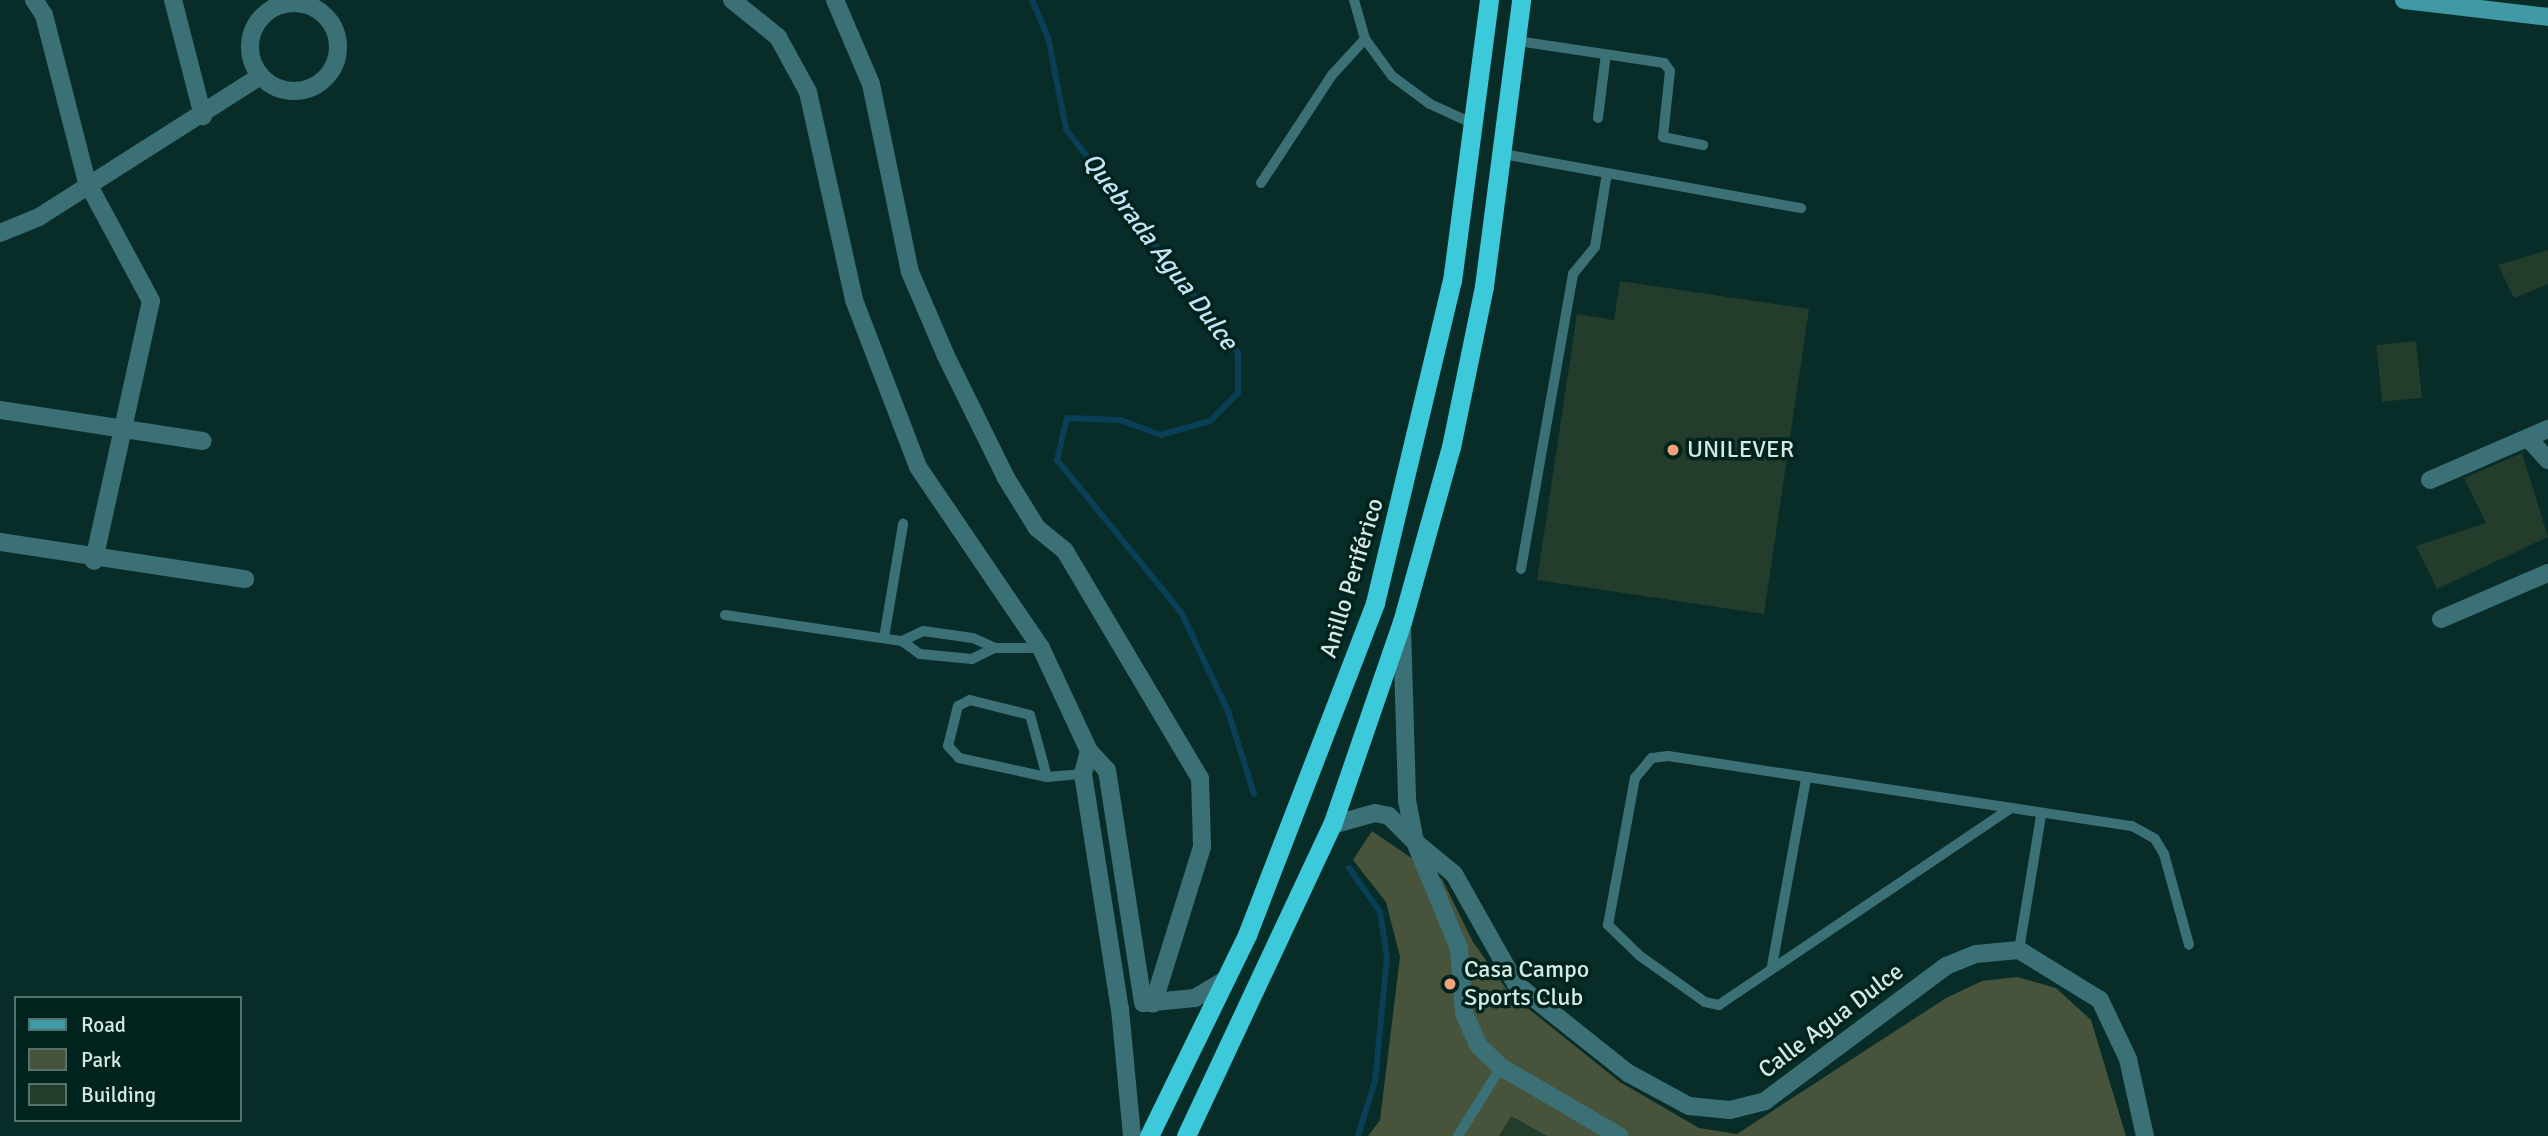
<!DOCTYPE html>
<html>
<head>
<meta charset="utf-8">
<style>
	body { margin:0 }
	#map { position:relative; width:2548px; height:1136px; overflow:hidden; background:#082c27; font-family:Signika,sans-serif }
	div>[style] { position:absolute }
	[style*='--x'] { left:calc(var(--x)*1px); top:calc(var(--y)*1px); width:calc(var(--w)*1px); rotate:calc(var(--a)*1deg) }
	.green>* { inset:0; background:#48533b }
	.stream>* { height:6px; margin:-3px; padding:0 3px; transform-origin:3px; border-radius:3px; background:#094057 }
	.building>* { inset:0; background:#243c2c; transform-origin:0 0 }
	.service>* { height:10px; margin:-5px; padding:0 5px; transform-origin:5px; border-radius:5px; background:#3b7077 }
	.minor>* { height:18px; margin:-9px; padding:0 9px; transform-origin:9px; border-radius:9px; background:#3b7077 }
	.minor>.ring { margin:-9px; padding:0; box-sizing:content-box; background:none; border:18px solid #3b7077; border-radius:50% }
	.tertiary>* { height:18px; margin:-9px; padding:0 9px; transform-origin:9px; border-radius:9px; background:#3b7077 }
	.secondary>* { height:18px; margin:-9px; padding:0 9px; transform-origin:9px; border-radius:9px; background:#3f9aa5 }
	.trunk>* { height:19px; margin:-9.5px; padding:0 9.5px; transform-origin:9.5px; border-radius:9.5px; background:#3cc9d9 }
	.dots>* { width:19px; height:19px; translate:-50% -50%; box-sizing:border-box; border:4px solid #00231d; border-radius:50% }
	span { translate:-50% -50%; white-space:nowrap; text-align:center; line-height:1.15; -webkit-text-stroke:7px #00231d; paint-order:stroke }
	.poi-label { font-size:24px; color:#d5e8e3 }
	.left { translate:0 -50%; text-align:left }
	.street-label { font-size:24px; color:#d5e8e3 }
	.water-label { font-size:26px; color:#c6e4f5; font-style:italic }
	.legend { position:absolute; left:14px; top:996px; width:228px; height:126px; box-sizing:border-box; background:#00231d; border:2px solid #55726c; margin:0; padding:9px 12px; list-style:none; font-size:21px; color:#d5e8e3 }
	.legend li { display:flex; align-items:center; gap:14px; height:35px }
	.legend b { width:35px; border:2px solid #55726c }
</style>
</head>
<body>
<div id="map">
	<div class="green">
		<div style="clip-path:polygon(1372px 831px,1442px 879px,1473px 942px,1510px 994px,1620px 1082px,1699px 1128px,1737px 1134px,1946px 998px,1982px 981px,2017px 977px,2056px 988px,2091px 1020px,2126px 1136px,1368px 1136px,1380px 1120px,1400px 957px,1386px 902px,1353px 860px)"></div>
	</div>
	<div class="stream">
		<div style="--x:1032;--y:0;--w:40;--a:66.6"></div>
		<div style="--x:1048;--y:37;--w:94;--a:78.9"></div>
		<div style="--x:1066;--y:129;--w:282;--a:52.5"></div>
		<div style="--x:1238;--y:353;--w:40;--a:90"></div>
		<div style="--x:1238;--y:393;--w:40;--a:135"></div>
		<div style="--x:1210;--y:421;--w:51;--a:164.1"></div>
		<div style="--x:1161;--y:435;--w:44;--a:-159.9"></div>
		<div style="--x:1120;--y:420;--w:53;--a:-177.8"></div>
		<div style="--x:1067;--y:418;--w:43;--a:103.4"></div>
		<div style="--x:1057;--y:460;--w:196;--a:50.8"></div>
		<div style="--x:1181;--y:612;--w:110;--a:64.6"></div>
		<div style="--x:1228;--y:711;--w:87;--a:72.6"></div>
		<div style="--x:1349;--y:868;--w:54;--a:54.8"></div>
		<div style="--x:1380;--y:912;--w:46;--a:81.2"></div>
		<div style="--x:1387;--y:957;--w:125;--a:95.5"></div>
		<div style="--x:1375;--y:1081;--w:58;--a:107.2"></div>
	</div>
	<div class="building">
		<div style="clip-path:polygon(2548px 250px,2548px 284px,2514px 298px,2498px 265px)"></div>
		<div style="clip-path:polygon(1620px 281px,1809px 309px,1764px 614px,1537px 580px,1577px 314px,1614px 320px)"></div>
		<div style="left:2416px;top:341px;width:57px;height:40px;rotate:84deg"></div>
		<div style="clip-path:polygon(2522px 453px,2548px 537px,2437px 589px,2416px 546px,2486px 523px,2464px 478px)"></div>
		<div style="clip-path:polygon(1511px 1116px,1547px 1136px,1499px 1136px)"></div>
	</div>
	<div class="service">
		<div style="--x:1354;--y:0;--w:41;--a:74.2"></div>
		<div style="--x:1365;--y:39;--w:46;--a:53.9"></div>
		<div style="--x:1392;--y:76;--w:47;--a:36.4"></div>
		<div style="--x:1430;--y:104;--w:48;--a:24.4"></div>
		<div style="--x:1517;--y:41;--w:149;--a:8.5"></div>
		<div style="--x:1664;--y:63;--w:10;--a:53"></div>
		<div style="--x:1670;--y:71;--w:66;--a:96.1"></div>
		<div style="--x:1663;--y:137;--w:41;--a:11.3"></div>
		<div style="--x:1598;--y:118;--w:64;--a:-82.9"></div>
		<div style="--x:1503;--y:154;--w:303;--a:10.3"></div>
		<div style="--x:1261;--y:183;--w:129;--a:-56.7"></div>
		<div style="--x:1332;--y:75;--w:49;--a:-47.5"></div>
		<div style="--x:1521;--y:569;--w:300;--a:-80"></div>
		<div style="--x:1573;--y:274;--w:35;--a:-51"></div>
		<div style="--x:1595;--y:247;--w:75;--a:-80.8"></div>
		<div style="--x:725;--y:615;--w:179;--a:8.4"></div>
		<div style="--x:902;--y:641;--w:22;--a:36"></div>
		<div style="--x:920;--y:654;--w:52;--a:5.5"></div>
		<div style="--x:972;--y:659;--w:25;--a:-26"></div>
		<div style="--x:884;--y:638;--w:116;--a:-80.5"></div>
		<div style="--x:902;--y:641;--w:23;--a:-25"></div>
		<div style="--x:923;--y:631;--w:50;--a:8"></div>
		<div style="--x:973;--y:638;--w:24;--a:24"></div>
		<div style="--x:995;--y:648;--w:46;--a:0"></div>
		<div style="--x:1047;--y:777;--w:64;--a:-105.3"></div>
		<div style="--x:1030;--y:715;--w:62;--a:-166"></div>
		<div style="--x:970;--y:700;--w:13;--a:153"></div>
		<div style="--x:958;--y:706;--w:41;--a:104"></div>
		<div style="--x:948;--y:746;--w:16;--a:47"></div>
		<div style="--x:959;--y:758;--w:90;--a:12.2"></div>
		<div style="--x:1047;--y:777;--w:36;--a:-5"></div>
		<div style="--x:2008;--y:810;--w:349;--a:146"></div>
		<div style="--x:1719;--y:1005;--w:14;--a:-168"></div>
		<div style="--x:1705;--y:1002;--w:80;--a:-144.7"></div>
		<div style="--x:1640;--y:956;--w:45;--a:-135.9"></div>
		<div style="--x:1608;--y:925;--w:149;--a:-79.6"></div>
		<div style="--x:1635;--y:778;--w:26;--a:-50"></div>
		<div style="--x:1652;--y:758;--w:16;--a:-7"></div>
		<div style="--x:1668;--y:756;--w:469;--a:8.6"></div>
		<div style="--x:2132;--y:826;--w:26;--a:29"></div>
		<div style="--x:2155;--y:839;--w:17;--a:59"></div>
		<div style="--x:2164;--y:854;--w:94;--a:74.6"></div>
		<div style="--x:2019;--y:950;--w:137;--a:-80.7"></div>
		<div style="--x:1772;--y:966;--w:191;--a:-79.7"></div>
		<div style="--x:1458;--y:1136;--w:81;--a:-58.1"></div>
	</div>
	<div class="minor">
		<div style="--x:34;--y:0;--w:18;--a:56"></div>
		<div style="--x:44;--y:15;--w:172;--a:75.6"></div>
		<div style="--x:87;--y:182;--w:135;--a:61.7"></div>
		<div style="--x:151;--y:301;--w:266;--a:102.4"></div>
		<div style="--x:173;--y:0;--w:120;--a:75.5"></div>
		<div style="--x:732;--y:0;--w:59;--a:38.8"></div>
		<div style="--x:778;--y:37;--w:63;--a:61.4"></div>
		<div style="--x:808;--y:92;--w:213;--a:77.5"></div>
		<div style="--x:854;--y:300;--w:179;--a:69"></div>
		<div style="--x:918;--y:467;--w:219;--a:55.8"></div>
		<div style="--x:1041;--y:648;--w:114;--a:65"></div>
		<div style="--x:1089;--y:751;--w:26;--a:47"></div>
		<div style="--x:1107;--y:770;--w:236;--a:81.2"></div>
		<div style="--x:835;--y:0;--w:91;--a:66.8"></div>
		<div style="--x:871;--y:84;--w:192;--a:78.3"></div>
		<div style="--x:910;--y:272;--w:91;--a:66.8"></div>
		<div style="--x:946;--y:356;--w:136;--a:63.8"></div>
		<div style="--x:1006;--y:478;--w:59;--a:58.2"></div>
		<div style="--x:1037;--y:528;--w:36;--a:39"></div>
		<div style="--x:1065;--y:551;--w:264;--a:59.3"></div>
		<div style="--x:1200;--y:778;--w:69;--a:88.3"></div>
		<div style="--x:1202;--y:847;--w:164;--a:107.3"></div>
		<div class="ring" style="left:250px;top:3px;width:70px;height:70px"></div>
		<div style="--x:0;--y:233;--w:42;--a:-22.3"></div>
		<div style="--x:39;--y:217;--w:262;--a:-32.5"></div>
		<div style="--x:0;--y:410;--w:205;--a:8.7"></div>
		<div style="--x:2528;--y:438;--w:30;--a:48"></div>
		<div style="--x:2430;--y:480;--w:129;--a:-23.4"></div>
		<div style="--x:0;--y:542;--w:248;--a:8.6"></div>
		<div style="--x:2441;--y:619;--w:116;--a:-23.3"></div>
		<div style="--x:1089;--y:751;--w:24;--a:105"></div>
		<div style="--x:1083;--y:774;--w:238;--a:81.1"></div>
		<div style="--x:1120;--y:1009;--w:128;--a:84.6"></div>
		<div style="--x:1415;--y:842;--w:50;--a:39.4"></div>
		<div style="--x:1454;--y:874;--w:126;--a:60.6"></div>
		<div style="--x:1516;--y:984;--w:143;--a:38.5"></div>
		<div style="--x:1628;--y:1073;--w:69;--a:28.4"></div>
		<div style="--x:1689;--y:1106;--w:41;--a:5.6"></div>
		<div style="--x:1730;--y:1110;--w:36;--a:-14"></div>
		<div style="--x:1765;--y:1101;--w:226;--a:-36.7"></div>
		<div style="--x:1946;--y:966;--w:32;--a:-22"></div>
		<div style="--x:1976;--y:954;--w:43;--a:-5.3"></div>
		<div style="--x:2019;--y:950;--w:95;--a:31.7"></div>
		<div style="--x:2100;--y:1000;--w:65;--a:64.6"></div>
		<div style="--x:2128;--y:1059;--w:79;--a:77.6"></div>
		<div style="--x:1144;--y:1003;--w:51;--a:-5.6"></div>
		<div style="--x:1195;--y:998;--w:37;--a:-31"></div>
	</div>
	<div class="tertiary">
		<div style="--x:1402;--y:628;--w:172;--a:88.3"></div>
		<div style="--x:1407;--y:800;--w:43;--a:79.2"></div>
		<div style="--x:1415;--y:842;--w:115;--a:67.5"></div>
		<div style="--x:1459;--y:948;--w:65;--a:85.6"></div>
		<div style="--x:1464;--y:1013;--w:35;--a:66"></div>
		<div style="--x:1478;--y:1045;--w:32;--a:44"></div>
		<div style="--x:1501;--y:1067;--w:137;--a:30.3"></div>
		<div style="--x:1332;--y:825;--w:45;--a:-15.6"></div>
		<div style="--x:1375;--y:813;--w:14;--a:12"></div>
		<div style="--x:1389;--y:816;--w:34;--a:45"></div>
	</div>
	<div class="secondary">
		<div style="--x:2404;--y:0;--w:145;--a:6.7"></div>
	</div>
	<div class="trunk">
		<div style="--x:1149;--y:1136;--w:224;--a:-64"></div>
		<div style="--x:1247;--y:935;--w:356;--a:-68.9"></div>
		<div style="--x:1375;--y:603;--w:331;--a:-76.6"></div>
		<div style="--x:1452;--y:281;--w:283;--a:-82.5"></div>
		<div style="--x:1186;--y:1136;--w:344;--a:-64.9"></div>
		<div style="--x:1332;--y:825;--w:215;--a:-71"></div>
		<div style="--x:1402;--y:622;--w:182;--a:-74.4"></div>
		<div style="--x:1451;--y:447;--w:164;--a:-78.4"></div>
		<div style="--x:1484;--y:286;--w:288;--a:-82.6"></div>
	</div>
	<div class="dots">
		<div style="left:1673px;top:450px;background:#f0a279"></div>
		<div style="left:1450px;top:984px;background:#f0a279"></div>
	</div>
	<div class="poi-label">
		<span class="left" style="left:1687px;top:450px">UNILEVER</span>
		<span class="left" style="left:1464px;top:984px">Casa Campo<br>Sports Club</span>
	</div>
	<div class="street-label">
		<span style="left:1352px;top:578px;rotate:-73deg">Anillo Periférico</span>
		<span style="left:1831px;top:1021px;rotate:-37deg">Calle Agua Dulce</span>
	</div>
	<div class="water-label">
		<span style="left:1159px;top:252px;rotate:53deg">Quebrada Agua Dulce</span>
	</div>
	<ul class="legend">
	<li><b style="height:9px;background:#3f9aa5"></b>Road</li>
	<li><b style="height:19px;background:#48533b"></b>Park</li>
	<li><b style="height:19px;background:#243c2c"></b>Building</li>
	</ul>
</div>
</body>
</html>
